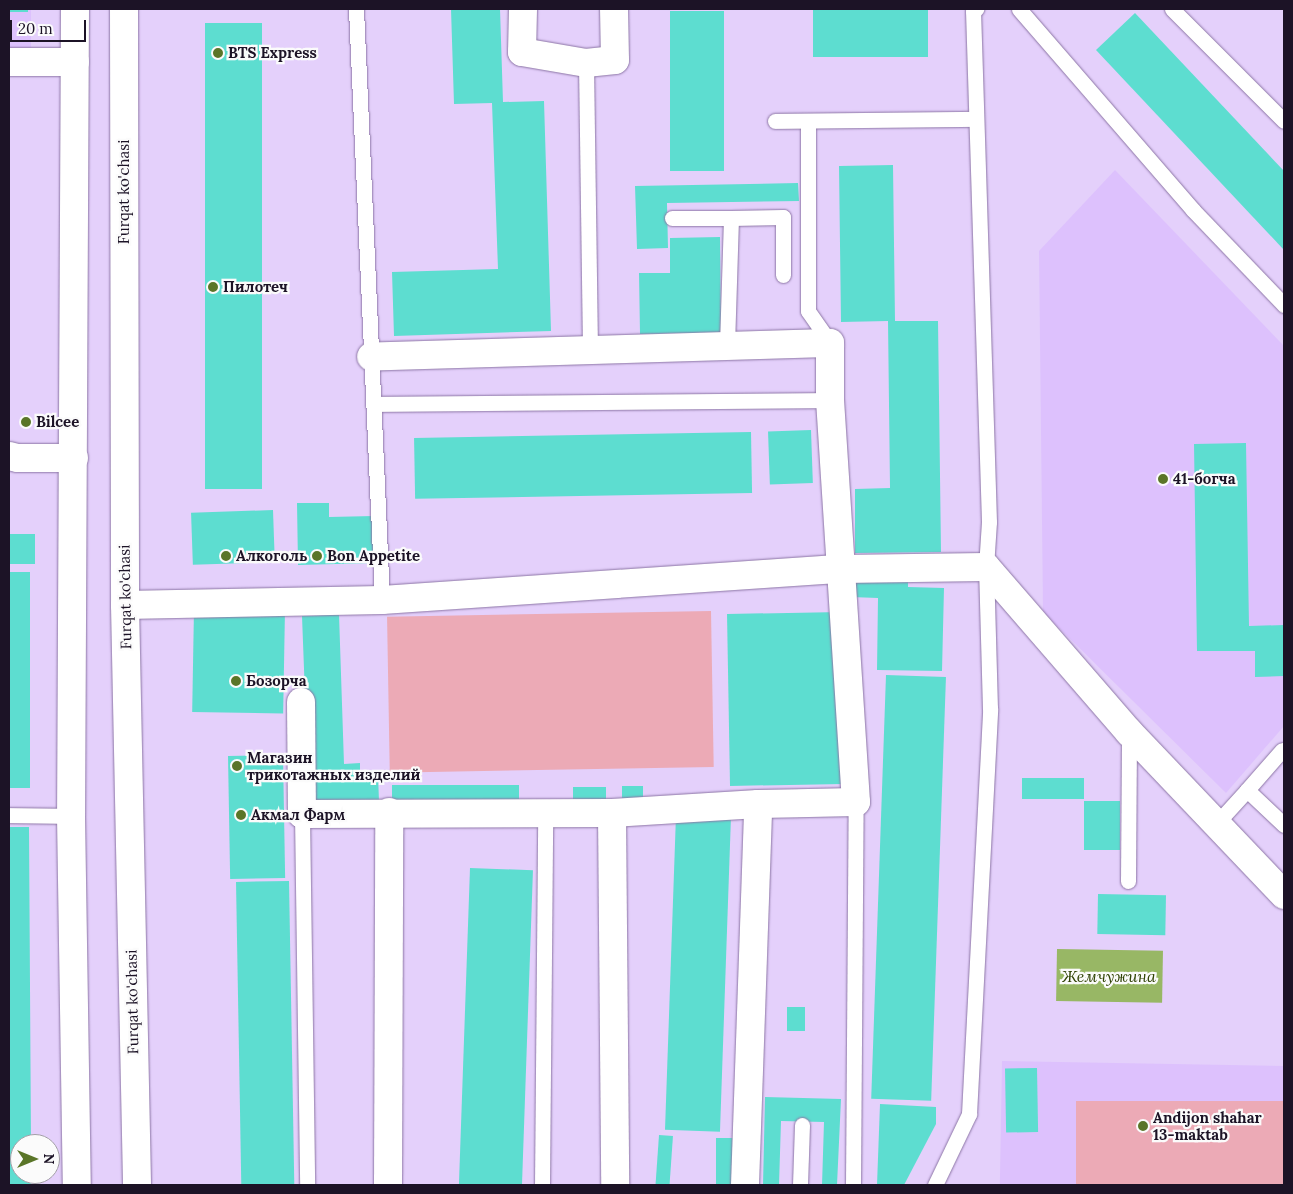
<!DOCTYPE html>
<html>
<head>
<meta charset="utf-8">
<style>
	body { margin:0 }
	#map { position:relative; width:1293px; height:1194px; overflow:hidden; background:#e4d0fb; font-family:Lora,serif }
	div>[style] { position:absolute }
	[style*='--x'] { left:calc(var(--x)*1px); top:calc(var(--y)*1px); width:calc(var(--w)*1px); rotate:calc(var(--a)*1deg) }
	.built>* { inset:0; background:#ddc1fd; transform-origin:0 0 }
	.green>* { inset:0; background:#ecaab6; transform-origin:0 0 }
	.water>* { inset:0; background:#98b765; transform-origin:0 0 }
	.building>* { inset:0; background:#5dddd0; transform-origin:0 0 }
	.roads { filter:drop-shadow(0 0 1px #8c75a5) drop-shadow(0 0 1px #8c75a5) }
	.service>* { height:15px; margin:-7.5px; padding:0 7.5px; transform-origin:7.5px; border-radius:7.5px; background:#fff }
	.minor>* { height:28px; margin:-14px; padding:0 14px; transform-origin:14px; border-radius:14px; background:#fff }
	.secondary>* { height:28px; margin:-14px; padding:0 14px; transform-origin:14px; border-radius:14px; background:#fff }
	.dots>* { width:14px; height:14px; translate:-50% -50%; box-sizing:border-box; border:2px solid #fbfbfb; border-radius:50% }
	span { translate:-50% -50%; white-space:nowrap; text-align:center; line-height:1.15; -webkit-text-stroke:4.5px #fbfbfb; paint-order:stroke }
	.poi-label { font-size:15px; color:#1c1326; font-weight:700 }
	.left { translate:0 -50%; text-align:left }
	.street-label { font-size:15px; color:#1c1326 }
	.water-label { font-size:16px; color:#304305; font-style:italic }
	.frame { position:absolute; inset:0; border:10px solid #1c1326; pointer-events:none }
	.north { position:absolute; left:10px; top:1134px; width:50px; height:50px; box-sizing:border-box; background:#fbfbfb; border:1px solid #a29ea6; border-radius:50%; rotate:90deg; font-size:14px; font-weight:700; line-height:20px; text-align:center; color:#1c1326 }
	.north::after { content:''; display:block; margin:auto; width:18px; height:22px; background:#5a7528; clip-path:polygon(50% 0,100% 100%,50% 72%,0 100%) }
	.scale { position:absolute; left:10px; top:20px; width:76px; height:22px; box-sizing:border-box; border:2px solid #1c1326; border-top:0; padding-left:6px; font-size:15px; line-height:18px; white-space:nowrap; color:#1c1326; -webkit-text-stroke:4px #fbfbfb; paint-order:stroke }
</style>
</head>
<body>
<div id="map">
	<div class="built">
		<div style="left:9px;top:9px;width:22px;height:67px"></div>
		<div style="clip-path:polygon(1115px 170px,1284px 346px,1284px 726px,1226px 793px,1043px 612px,1039px 251px)"></div>
		<div style="left:1002px;top:1061px;width:282px;height:124px;rotate:1deg"></div>
	</div>
	<div class="green">
		<div style="left:711px;top:611px;width:156px;height:324px;rotate:89deg"></div>
		<div style="left:1284px;top:1101px;width:84px;height:208px;rotate:90deg"></div>
	</div>
	<div class="water">
		<div style="left:1057px;top:949px;width:106px;height:52px;rotate:1deg"></div>
	</div>
	<div class="building">
		<div style="left:9px;top:9px;width:19px;height:3px"></div>
		<div style="clip-path:polygon(451px 9px,500px 9px,503px 102px,544px 101px,551px 331px,394px 336px,392px 272px,498px 269px,492px 103px,454px 104px)"></div>
		<div style="left:813px;top:9px;width:115px;height:48px"></div>
		<div style="left:670px;top:11px;width:54px;height:160px"></div>
		<div style="clip-path:polygon(1135px 13px,1284px 171px,1284px 250px,1096px 50px)"></div>
		<div style="left:205px;top:23px;width:57px;height:466px"></div>
		<div style="clip-path:polygon(893px 165px,895px 321px,938px 321px,941px 552px,855px 553px,855px 489px,890px 488px,888px 321px,841px 322px,839px 166px)"></div>
		<div style="clip-path:polygon(798px 183px,799px 201px,667px 203px,668px 248px,637px 249px,635px 186px)"></div>
		<div style="clip-path:polygon(720px 237px,721px 333px,640px 334px,639px 273px,670px 273px,670px 238px)"></div>
		<div style="left:811px;top:430px;width:53px;height:43px;rotate:88deg"></div>
		<div style="left:751px;top:432px;width:61px;height:337px;rotate:89deg"></div>
		<div style="clip-path:polygon(1246px 443px,1249px 626px,1284px 625px,1284px 676px,1255px 677px,1255px 651px,1197px 651px,1194px 444px)"></div>
		<div style="clip-path:polygon(297px 503px,329px 503px,329px 517px,374px 516px,375px 563px,298px 565px)"></div>
		<div style="left:273px;top:510px;width:52px;height:82px;rotate:88deg"></div>
		<div style="left:9px;top:534px;width:26px;height:30px"></div>
		<div style="left:9px;top:572px;width:21px;height:216px"></div>
		<div style="clip-path:polygon(851px 573px,908px 574px,908px 587px,944px 588px,942px 671px,877px 670px,878px 598px,851px 597px)"></div>
		<div style="left:194px;top:608px;width:91px;height:104px;rotate:1deg"></div>
		<div style="left:841px;top:612px;width:172px;height:114px;rotate:89deg"></div>
		<div style="clip-path:polygon(339px 614px,344px 764px,360px 763px,360px 775px,378px 774px,379px 802px,309px 801px,302px 616px)"></div>
		<div style="left:886px;top:675px;width:60px;height:424px;rotate:2deg"></div>
		<div style="left:283px;top:755px;width:123px;height:55px;rotate:89deg"></div>
		<div style="left:1022px;top:778px;width:62px;height:21px"></div>
		<div style="left:392px;top:785px;width:127px;height:15px"></div>
		<div style="left:643px;top:786px;width:23px;height:21px;rotate:90deg"></div>
		<div style="left:573px;top:787px;width:33px;height:22px"></div>
		<div style="left:1084px;top:801px;width:36px;height:49px"></div>
		<div style="left:676px;top:815px;width:55px;height:315px;rotate:2deg"></div>
		<div style="clip-path:polygon(9px 827px,29px 827px,31px 1144px,20px 1144px,20px 1174px,31px 1174px,31px 1185px,9px 1185px)"></div>
		<div style="left:470px;top:868px;width:63px;height:317px;rotate:2deg"></div>
		<div style="left:289px;top:881px;width:304px;height:53px;rotate:89deg"></div>
		<div style="left:1098px;top:894px;width:68px;height:40px;rotate:1deg"></div>
		<div style="left:787px;top:1007px;width:18px;height:24px"></div>
		<div style="left:1037px;top:1068px;width:64px;height:32px;rotate:89deg"></div>
		<div style="clip-path:polygon(765px 1097px,841px 1099px,837px 1185px,822px 1185px,824px 1122px,781px 1121px,779px 1185px,763px 1185px)"></div>
		<div style="clip-path:polygon(880px 1104px,936px 1107px,936px 1124px,904px 1185px,877px 1185px)"></div>
		<div style="left:659px;top:1135px;width:14px;height:50px;rotate:4deg"></div>
		<div style="left:716px;top:1138px;width:17px;height:47px"></div>
	</div>
	<div class="roads">
		<div class="service">
			<div style="--x:356;--y:9;--w:592;--a:87.48"></div>
			<div style="--x:1019;--y:9;--w:266;--a:49.1"></div>
			<div style="--x:1193;--y:210;--w:132;--a:46.2"></div>
			<div style="--x:1172;--y:9;--w:158;--a:45"></div>
			<div style="--x:586;--y:63;--w:286;--a:89.2"></div>
			<div style="--x:775;--y:121;--w:201;--a:-0.6"></div>
			<div style="--x:808;--y:121;--w:190;--a:90"></div>
			<div style="--x:808;--y:311;--w:39;--a:55"></div>
			<div style="--x:672;--y:218;--w:59;--a:0"></div>
			<div style="--x:731;--y:218;--w:127;--a:91.8"></div>
			<div style="--x:731;--y:218;--w:52;--a:-1.1"></div>
			<div style="--x:783;--y:217;--w:58;--a:90"></div>
			<div style="--x:374;--y:404;--w:456;--a:-0.5"></div>
			<div style="--x:1247;--y:790;--w:53;--a:-48.8"></div>
			<div style="--x:302;--y:814;--w:371;--a:89.2"></div>
			<div style="--x:9;--y:815;--w:62;--a:0.9"></div>
			<div style="--x:1216;--y:824;--w:46;--a:-47.6"></div>
			<div style="--x:1247;--y:790;--w:51;--a:43.4"></div>
			<div style="--x:1128;--y:881;--w:148;--a:-89.6"></div>
			<div style="--x:542;--y:1185;--w:372;--a:-89.5"></div>
			<div style="--x:800;--y:1185;--w:60;--a:-88.1"></div>
			<div style="--x:853;--y:1185;--w:383;--a:-89.6"></div>
			<div style="--x:935;--y:1185;--w:79;--a:-64.4"></div>
			<div style="--x:969;--y:1114;--w:406;--a:-87"></div>
			<div style="--x:990;--y:709;--w:142;--a:-91.6"></div>
			<div style="--x:986;--y:567;--w:45;--a:-86.2"></div>
			<div style="--x:989;--y:522;--w:511;--a:-91.79"></div>
			<div style="--x:973;--y:11;--w:4;--a:-34"></div>
		</div>
		<div class="minor">
			<div style="--x:523;--y:9;--w:43;--a:91.3"></div>
			<div style="--x:522;--y:52;--w:65;--a:9.8"></div>
			<div style="--x:586;--y:63;--w:29;--a:-6"></div>
			<div style="--x:615;--y:60;--w:51;--a:-91.1"></div>
			<div style="--x:9;--y:62;--w:66;--a:0"></div>
			<div style="--x:9;--y:456;--w:9;--a:13"></div>
			<div style="--x:18;--y:458;--w:56;--a:0"></div>
			<div style="--x:125;--y:605;--w:257;--a:-1.1"></div>
			<div style="--x:382;--y:600;--w:460;--a:-3.9"></div>
			<div style="--x:841;--y:569;--w:145;--a:-0.8"></div>
			<div style="--x:986;--y:567;--w:218;--a:49.1"></div>
			<div style="--x:1129;--y:732;--w:225;--a:46.4"></div>
			<div style="--x:301;--y:702;--w:112;--a:89.5"></div>
			<div style="--x:302;--y:814;--w:310;--a:-0.2"></div>
			<div style="--x:612;--y:813;--w:146;--a:-3.5"></div>
			<div style="--x:758;--y:804;--w:98;--a:-1.2"></div>
			<div style="--x:856;--y:802;--w:403;--a:-93.7"></div>
			<div style="--x:830;--y:400;--w:57;--a:-90"></div>
			<div style="--x:830;--y:343;--w:459;--a:178.3"></div>
			<div style="--x:612;--y:813;--w:372;--a:89.5"></div>
			<div style="--x:388;--y:1185;--w:373;--a:-89.8"></div>
			<div style="--x:745;--y:1185;--w:381;--a:-88"></div>
		</div>
		<div class="secondary">
			<div style="--x:75;--y:9;--w:807;--a:90.28"></div>
			<div style="--x:71;--y:816;--w:369;--a:89.1"></div>
			<div style="--x:124;--y:9;--w:596;--a:89.9"></div>
			<div style="--x:125;--y:605;--w:580;--a:88.81"></div>
		</div>
	</div>
	<div class="dots">
		<div style="left:218px;top:53px;background:#5a7528"></div>
		<div style="left:213px;top:287px;background:#5a7528"></div>
		<div style="left:26px;top:422px;background:#5a7528"></div>
		<div style="left:1163px;top:479px;background:#5a7528"></div>
		<div style="left:226px;top:556px;background:#5a7528"></div>
		<div style="left:317px;top:556px;background:#5a7528"></div>
		<div style="left:236px;top:681px;background:#5a7528"></div>
		<div style="left:237px;top:766px;background:#5a7528"></div>
		<div style="left:241px;top:815px;background:#5a7528"></div>
		<div style="left:1143px;top:1126px;background:#5a7528"></div>
	</div>
	<div class="poi-label">
		<span class="left" style="left:228px;top:53px">BTS Express</span>
		<span class="left" style="left:223px;top:287px">Пилотеч</span>
		<span class="left" style="left:36px;top:422px">Bilcee</span>
		<span class="left" style="left:1173px;top:479px">41-богча</span>
		<span class="left" style="left:236px;top:556px">Алкоголь</span>
		<span class="left" style="left:327px;top:556px">Bon Appetite</span>
		<span class="left" style="left:246px;top:681px">Бозорча</span>
		<span class="left" style="left:247px;top:766px">Магазин<br>трикотажных изделий</span>
		<span class="left" style="left:251px;top:815px">Акмал Фарм</span>
		<span class="left" style="left:1153px;top:1126px">Andijon shahar<br>13-maktab</span>
	</div>
	<div class="street-label">
		<span style="left:124px;top:192px;rotate:-90deg">Furqat ko'chasi</span>
		<span style="left:125px;top:597px;rotate:-91deg">Furqat ko'chasi</span>
		<span style="left:132px;top:1002px;rotate:-91deg">Furqat ko'chasi</span>
	</div>
	<div class="water-label">
		<span style="left:1109px;top:976px">Жемчужина</span>
	</div>
	<div class="frame"></div>
	<div class="north">N</div>
	<div class="scale">20 m</div>
</div>
</body>
</html>
